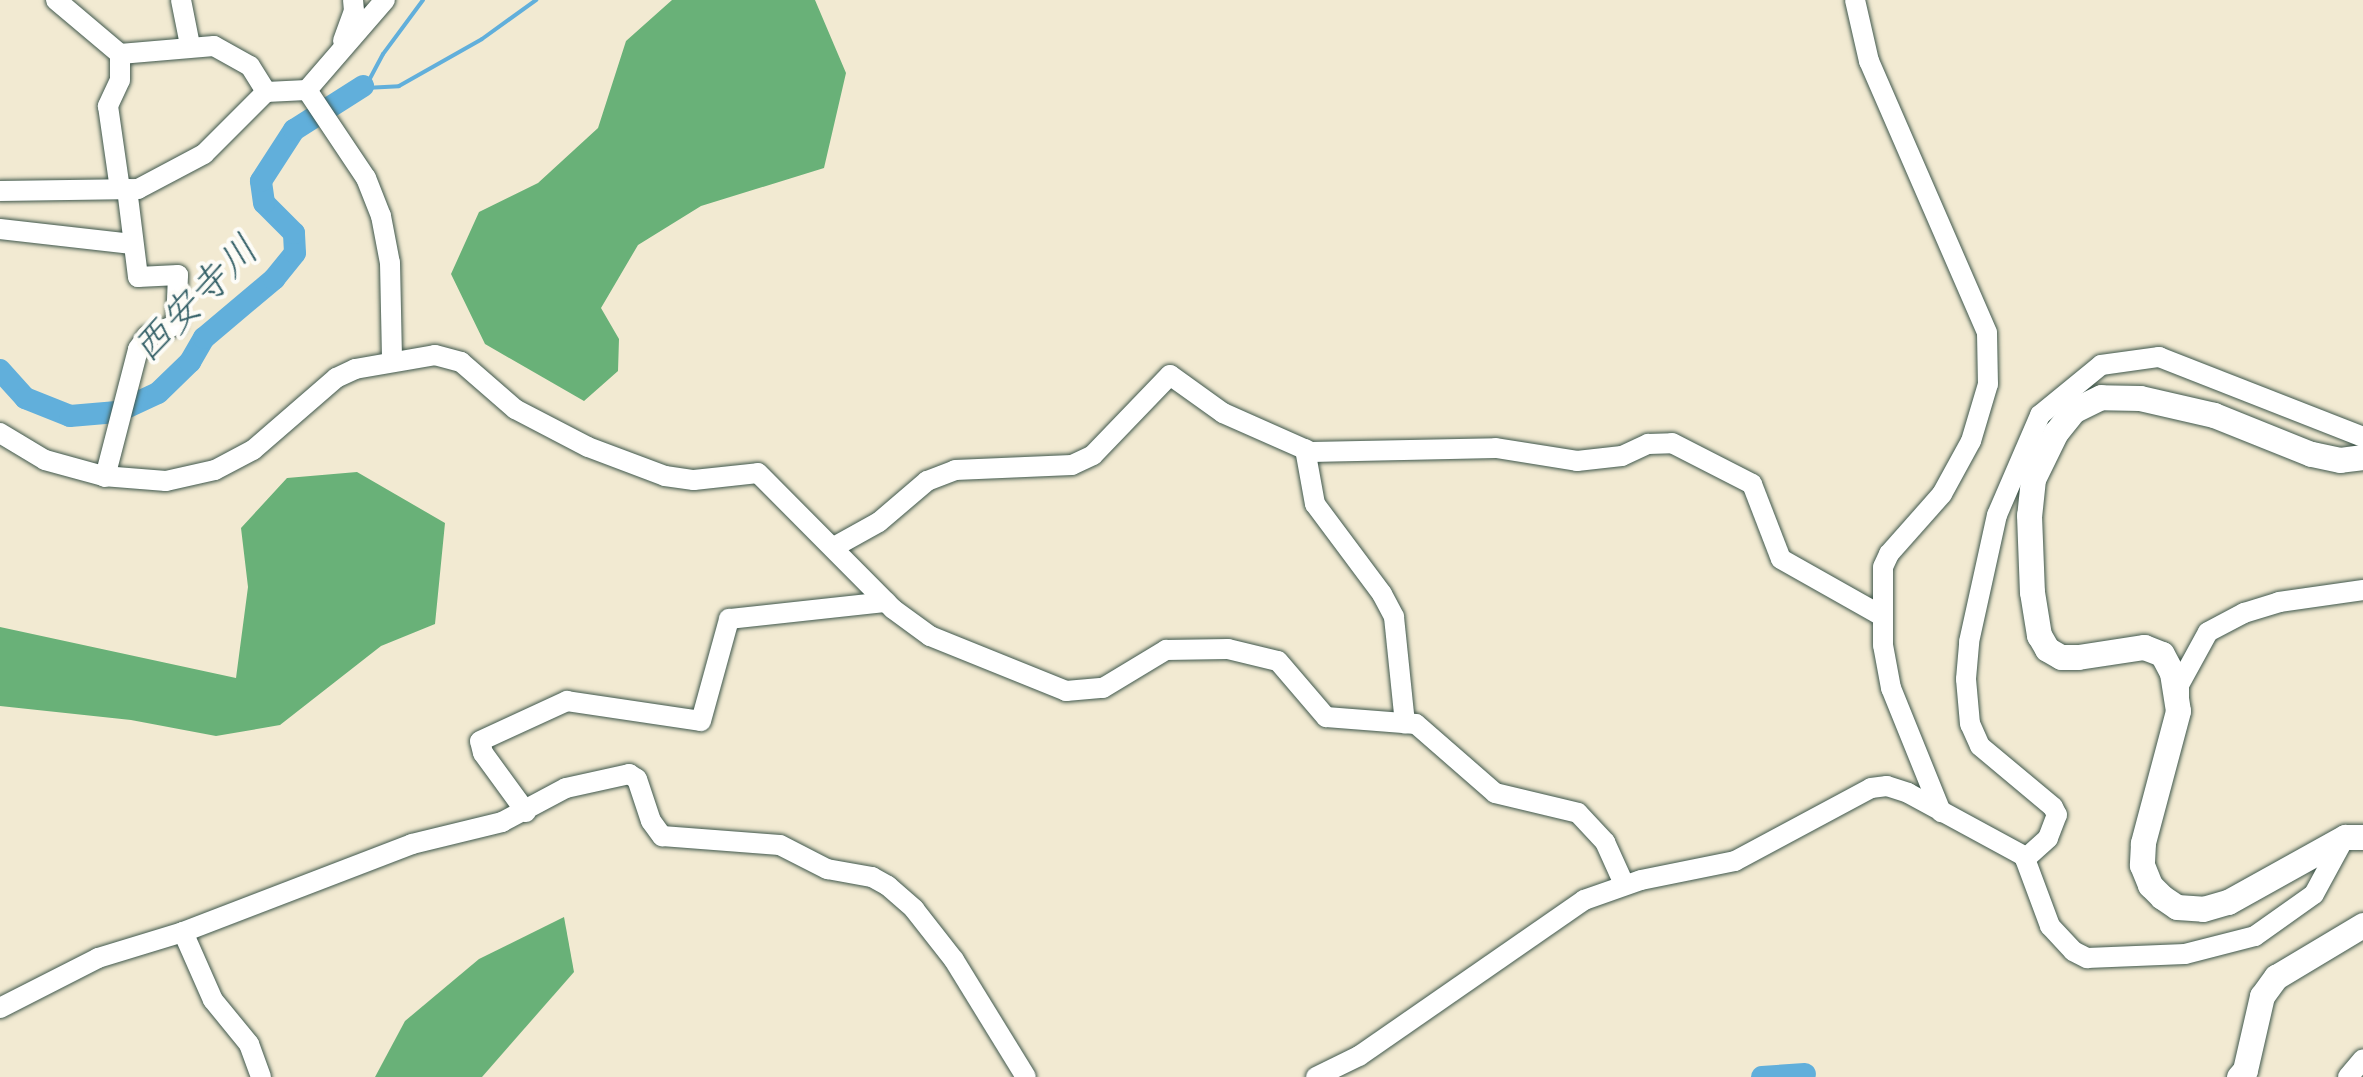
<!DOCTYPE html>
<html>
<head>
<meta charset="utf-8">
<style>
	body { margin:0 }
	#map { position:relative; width:2363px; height:1077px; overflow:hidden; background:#f2ead2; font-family:Sriracha,"Klee One",sans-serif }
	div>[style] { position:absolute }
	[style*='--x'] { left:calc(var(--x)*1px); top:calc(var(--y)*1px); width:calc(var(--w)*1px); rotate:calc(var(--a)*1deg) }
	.forest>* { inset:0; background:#69b178 }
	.stream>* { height:4px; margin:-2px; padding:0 2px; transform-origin:2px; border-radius:2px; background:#61afdb }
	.river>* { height:22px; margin:-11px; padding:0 11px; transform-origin:11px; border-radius:11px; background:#61afdb }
	.roads { filter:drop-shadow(0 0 2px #3f574c) drop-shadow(0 0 2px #3f574c) }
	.minor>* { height:20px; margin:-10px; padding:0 10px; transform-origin:10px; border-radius:10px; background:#fff }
	.major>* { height:25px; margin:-12.5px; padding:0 12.5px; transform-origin:12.5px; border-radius:12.5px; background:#fff }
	span { translate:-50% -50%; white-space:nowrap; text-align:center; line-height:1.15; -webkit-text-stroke:8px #fdfcf7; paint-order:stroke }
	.water-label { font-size:40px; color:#335f66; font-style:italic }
</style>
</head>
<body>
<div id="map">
	<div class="forest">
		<div style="clip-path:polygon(672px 0,815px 0,846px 73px,824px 168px,701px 206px,638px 245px,601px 308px,619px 339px,618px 371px,584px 401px,485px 344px,451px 274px,479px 212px,538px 183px,598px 128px,626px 41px)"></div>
		<div style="clip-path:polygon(357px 472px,445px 523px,435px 624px,381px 646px,280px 725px,216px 736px,131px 720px,0 706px,0 627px,236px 678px,248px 587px,241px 528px,287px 478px)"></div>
		<div style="clip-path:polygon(564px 917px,574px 972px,482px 1077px,375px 1077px,405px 1021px,479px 959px)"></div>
	</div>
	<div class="stream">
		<div style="--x:423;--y:0;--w:67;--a:126.5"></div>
		<div style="--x:383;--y:54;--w:38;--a:118"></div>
		<div style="--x:365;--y:88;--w:34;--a:-3"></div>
		<div style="--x:399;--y:86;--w:95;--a:-29.5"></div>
		<div style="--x:482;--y:39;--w:67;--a:-35.8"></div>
	</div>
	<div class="river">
		<div style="--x:0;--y:370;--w:38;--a:48"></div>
		<div style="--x:25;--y:398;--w:48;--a:21.8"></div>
		<div style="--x:70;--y:416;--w:47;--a:-4.9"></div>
		<div style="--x:117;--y:412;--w:45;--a:-24.9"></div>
		<div style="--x:158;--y:393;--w:45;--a:-44.1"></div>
		<div style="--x:190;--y:362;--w:28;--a:-60"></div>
		<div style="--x:204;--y:338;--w:92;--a:-40.1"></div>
		<div style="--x:274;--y:279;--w:33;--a:-51"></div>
		<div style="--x:295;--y:253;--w:20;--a:-93"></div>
		<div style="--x:294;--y:233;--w:42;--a:-135"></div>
		<div style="--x:264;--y:203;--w:22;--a:-98"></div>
		<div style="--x:261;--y:181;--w:61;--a:-57.1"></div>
		<div style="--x:294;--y:130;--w:82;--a:-32.5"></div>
		<div style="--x:1762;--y:1077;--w:43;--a:-4"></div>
	</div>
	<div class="roads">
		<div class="minor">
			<div style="--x:56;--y:0;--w:84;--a:40.2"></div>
			<div style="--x:120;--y:54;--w:94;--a:-4.9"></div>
			<div style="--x:214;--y:46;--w:41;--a:29.1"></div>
			<div style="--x:250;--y:66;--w:31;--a:58"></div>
			<div style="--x:181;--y:0;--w:46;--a:78.7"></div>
			<div style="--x:1855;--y:0;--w:63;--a:77.1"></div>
			<div style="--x:1869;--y:61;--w:296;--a:66.5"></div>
			<div style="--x:1987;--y:333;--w:51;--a:88.9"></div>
			<div style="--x:1988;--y:384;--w:59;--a:106.6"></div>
			<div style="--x:1971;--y:441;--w:60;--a:118.7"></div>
			<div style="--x:1942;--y:494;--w:80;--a:131.5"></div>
			<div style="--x:1889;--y:554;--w:14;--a:115"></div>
			<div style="--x:1883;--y:567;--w:78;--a:90"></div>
			<div style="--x:1883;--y:645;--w:44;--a:79.5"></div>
			<div style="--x:1891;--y:688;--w:134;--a:68"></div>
			<div style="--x:343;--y:41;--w:32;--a:-70"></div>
			<div style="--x:354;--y:11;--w:11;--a:-95"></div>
			<div style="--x:120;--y:54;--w:26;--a:90"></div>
			<div style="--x:120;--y:80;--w:29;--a:115"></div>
			<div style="--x:108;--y:106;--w:84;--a:81.8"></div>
			<div style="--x:307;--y:90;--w:106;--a:56.2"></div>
			<div style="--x:366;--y:178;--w:41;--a:68.5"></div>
			<div style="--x:381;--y:216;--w:48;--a:79.2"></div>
			<div style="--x:390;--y:263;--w:97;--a:88.8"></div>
			<div style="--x:307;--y:90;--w:119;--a:-49.1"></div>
			<div style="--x:0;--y:191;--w:138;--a:-0.8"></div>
			<div style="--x:138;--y:189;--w:75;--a:-27.9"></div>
			<div style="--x:204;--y:154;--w:88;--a:-45"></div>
			<div style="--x:266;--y:92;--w:41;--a:-2.8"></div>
			<div style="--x:0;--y:229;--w:133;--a:6.5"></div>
			<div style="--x:0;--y:433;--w:52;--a:31"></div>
			<div style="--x:45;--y:460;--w:60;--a:15.4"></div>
			<div style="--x:103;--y:476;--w:63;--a:4.5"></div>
			<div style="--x:166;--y:481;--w:50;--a:-12.7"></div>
			<div style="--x:215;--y:470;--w:43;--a:-27.8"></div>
			<div style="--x:253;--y:450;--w:110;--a:-40.9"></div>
			<div style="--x:336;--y:378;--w:21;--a:-25"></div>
			<div style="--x:355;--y:369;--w:81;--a:-9.9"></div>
			<div style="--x:435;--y:355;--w:27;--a:15"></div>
			<div style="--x:461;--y:362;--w:72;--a:41"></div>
			<div style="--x:515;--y:409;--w:82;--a:27.5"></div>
			<div style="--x:588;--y:447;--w:82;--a:20.6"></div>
			<div style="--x:665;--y:476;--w:29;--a:8"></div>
			<div style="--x:694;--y:480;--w:64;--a:-6.2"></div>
			<div style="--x:758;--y:473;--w:192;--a:45.2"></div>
			<div style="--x:893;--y:609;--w:46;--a:36.1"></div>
			<div style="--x:930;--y:636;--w:147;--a:22"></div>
			<div style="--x:1066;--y:691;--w:37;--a:-5"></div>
			<div style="--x:1103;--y:688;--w:74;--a:-31.1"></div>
			<div style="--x:1166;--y:650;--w:62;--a:-0.9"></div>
			<div style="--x:1228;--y:649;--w:51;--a:13.5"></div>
			<div style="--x:1278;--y:661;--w:74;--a:49.4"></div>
			<div style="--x:1326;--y:717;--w:90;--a:4.4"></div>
			<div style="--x:1416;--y:724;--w:105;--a:41.1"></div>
			<div style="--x:1495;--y:793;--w:85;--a:13.5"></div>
			<div style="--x:1578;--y:813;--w:40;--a:47"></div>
			<div style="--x:1605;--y:842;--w:46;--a:65.7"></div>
			<div style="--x:1305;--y:449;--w:56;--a:79.7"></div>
			<div style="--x:1315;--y:504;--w:112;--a:53.3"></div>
			<div style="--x:1382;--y:594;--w:26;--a:62"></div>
			<div style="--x:1394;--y:617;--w:107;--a:84.1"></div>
			<div style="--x:105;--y:477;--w:132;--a:-75.5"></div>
			<div style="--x:138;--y:349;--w:16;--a:-55"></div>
			<div style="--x:147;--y:336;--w:31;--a:-21"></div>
			<div style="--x:176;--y:325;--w:50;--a:-87.7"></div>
			<div style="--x:178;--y:275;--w:40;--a:177.1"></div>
			<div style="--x:138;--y:277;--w:89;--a:-97.1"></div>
			<div style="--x:834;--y:547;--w:51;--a:-29.1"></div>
			<div style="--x:879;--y:522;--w:63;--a:-40.5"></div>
			<div style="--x:927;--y:481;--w:30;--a:-21"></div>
			<div style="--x:955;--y:470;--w:117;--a:-2.4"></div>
			<div style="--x:1072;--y:465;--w:23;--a:-25"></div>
			<div style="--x:1093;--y:455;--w:111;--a:-46.1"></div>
			<div style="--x:1170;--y:375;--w:65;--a:35.6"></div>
			<div style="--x:1223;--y:413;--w:96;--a:23.9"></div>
			<div style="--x:1311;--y:452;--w:185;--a:-1.2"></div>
			<div style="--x:1496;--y:448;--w:82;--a:9.1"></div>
			<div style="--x:1577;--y:461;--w:45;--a:-6.3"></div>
			<div style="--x:1622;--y:456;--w:29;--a:-25"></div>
			<div style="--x:1648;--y:444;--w:24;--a:-2"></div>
			<div style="--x:1672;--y:443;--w:90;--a:27.1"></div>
			<div style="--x:1752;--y:484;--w:80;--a:68.9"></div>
			<div style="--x:1781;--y:559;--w:116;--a:29.4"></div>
			<div style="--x:2179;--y:699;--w:14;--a:-90"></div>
			<div style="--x:2179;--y:685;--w:60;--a:-61.3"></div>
			<div style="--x:2208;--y:632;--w:41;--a:-27.8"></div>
			<div style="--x:2244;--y:613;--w:37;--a:-17"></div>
			<div style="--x:2279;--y:602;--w:85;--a:-8.1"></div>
			<div style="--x:526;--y:812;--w:73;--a:-126.1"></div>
			<div style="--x:483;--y:753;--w:12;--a:-104"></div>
			<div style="--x:480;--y:741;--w:96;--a:-24.7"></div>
			<div style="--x:567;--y:701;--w:135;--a:8.5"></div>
			<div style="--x:701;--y:721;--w:106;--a:-74.6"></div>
			<div style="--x:729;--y:619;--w:158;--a:-6.2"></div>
			<div style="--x:2025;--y:859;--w:31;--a:-42"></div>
			<div style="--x:2048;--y:838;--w:25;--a:-69"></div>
			<div style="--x:2057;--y:815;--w:9;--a:-117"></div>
			<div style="--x:2053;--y:807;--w:95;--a:-140.1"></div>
			<div style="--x:1980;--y:746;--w:24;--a:-114"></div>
			<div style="--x:1970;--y:724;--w:45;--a:-95.1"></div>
			<div style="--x:1966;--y:679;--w:37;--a:-85"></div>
			<div style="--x:1969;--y:642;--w:130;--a:-77.6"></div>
			<div style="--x:1997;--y:515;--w:109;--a:-66.7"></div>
			<div style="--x:2040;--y:415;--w:79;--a:-39.3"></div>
			<div style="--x:2101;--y:365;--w:59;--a:-7.9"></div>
			<div style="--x:2159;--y:357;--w:219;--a:21.4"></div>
			<div style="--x:183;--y:932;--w:74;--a:66.2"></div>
			<div style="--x:213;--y:1000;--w:57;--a:50.7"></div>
			<div style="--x:249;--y:1044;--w:35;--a:70"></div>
			<div style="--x:0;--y:1008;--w:110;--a:-27"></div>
			<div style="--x:98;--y:958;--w:89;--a:-17"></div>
			<div style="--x:183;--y:932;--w:245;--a:-21"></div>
			<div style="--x:412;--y:844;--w:93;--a:-13.7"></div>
			<div style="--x:502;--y:822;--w:72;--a:-28"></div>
			<div style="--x:566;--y:788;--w:65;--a:-12.5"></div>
			<div style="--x:629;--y:774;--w:9;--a:32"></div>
			<div style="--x:637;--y:779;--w:44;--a:71.6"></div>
			<div style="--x:651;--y:821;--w:19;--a:54"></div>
			<div style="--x:662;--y:836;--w:118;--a:4.4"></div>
			<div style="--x:780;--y:845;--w:53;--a:27.1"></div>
			<div style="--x:827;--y:869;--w:46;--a:10.1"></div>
			<div style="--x:872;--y:877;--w:18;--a:29"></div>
			<div style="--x:888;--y:886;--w:35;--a:41"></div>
			<div style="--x:914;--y:909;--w:65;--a:51.9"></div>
			<div style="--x:954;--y:960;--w:137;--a:58.4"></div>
			<div style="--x:1316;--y:1077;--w:48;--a:-26"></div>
			<div style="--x:1359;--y:1056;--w:274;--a:-34.7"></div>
			<div style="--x:1584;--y:900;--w:60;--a:-19.3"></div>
			<div style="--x:1641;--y:880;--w:96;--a:-11.4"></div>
			<div style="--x:1735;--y:861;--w:154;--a:-28.2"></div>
			<div style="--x:1871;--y:788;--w:16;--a:-7"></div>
			<div style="--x:1887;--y:786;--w:22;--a:18"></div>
			<div style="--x:1908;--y:793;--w:132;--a:28.5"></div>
			<div style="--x:2024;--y:856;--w:75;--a:69.6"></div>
			<div style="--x:2050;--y:926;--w:34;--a:47"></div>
			<div style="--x:2073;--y:951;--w:16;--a:27"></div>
			<div style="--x:2087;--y:958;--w:98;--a:-2.3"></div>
			<div style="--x:2185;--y:954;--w:72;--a:-14.4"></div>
			<div style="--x:2255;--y:936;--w:72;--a:-35.4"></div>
			<div style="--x:2314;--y:894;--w:65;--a:-61.5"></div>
			<div style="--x:2348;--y:1077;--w:23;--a:-50"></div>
		</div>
		<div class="major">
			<div style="--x:2363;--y:457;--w:23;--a:173"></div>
			<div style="--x:2340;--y:460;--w:30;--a:-168"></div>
			<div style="--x:2311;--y:454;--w:105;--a:-158.1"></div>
			<div style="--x:2214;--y:415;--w:76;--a:-167.1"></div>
			<div style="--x:2140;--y:398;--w:39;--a:-179"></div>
			<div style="--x:2101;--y:397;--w:30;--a:154"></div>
			<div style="--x:2074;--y:410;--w:28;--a:129"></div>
			<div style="--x:2056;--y:432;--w:52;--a:116.1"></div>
			<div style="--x:2033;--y:479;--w:36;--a:96"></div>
			<div style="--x:2029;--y:515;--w:77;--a:87.8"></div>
			<div style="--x:2032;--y:592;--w:44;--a:80.8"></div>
			<div style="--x:2039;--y:635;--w:16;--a:60"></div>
			<div style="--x:2047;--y:649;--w:16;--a:30"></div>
			<div style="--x:2061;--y:657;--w:17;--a:0"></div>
			<div style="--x:2078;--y:657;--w:67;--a:-8.6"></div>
			<div style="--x:2144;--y:647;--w:19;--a:21"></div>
			<div style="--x:2162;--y:654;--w:21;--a:62"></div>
			<div style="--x:2172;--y:673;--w:38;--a:81"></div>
			<div style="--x:2178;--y:711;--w:137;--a:104.9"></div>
			<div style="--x:2143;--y:843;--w:22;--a:93"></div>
			<div style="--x:2142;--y:865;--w:22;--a:68"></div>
			<div style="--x:2150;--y:885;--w:17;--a:45"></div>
			<div style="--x:2162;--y:897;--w:18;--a:34"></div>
			<div style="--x:2177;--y:907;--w:26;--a:4"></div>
			<div style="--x:2203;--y:909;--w:26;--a:-16"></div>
			<div style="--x:2228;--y:902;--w:134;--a:-29.1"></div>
			<div style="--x:2345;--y:837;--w:18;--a:0"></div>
			<div style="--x:2239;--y:1077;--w:9;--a:-49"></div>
			<div style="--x:2245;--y:1070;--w:76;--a:-77.1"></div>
			<div style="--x:2262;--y:996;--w:24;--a:-54"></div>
			<div style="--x:2276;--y:977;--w:101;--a:-30.9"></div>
		</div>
	</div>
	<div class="water-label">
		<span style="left:195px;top:299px;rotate:-45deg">西安寺川</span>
	</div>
</div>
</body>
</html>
